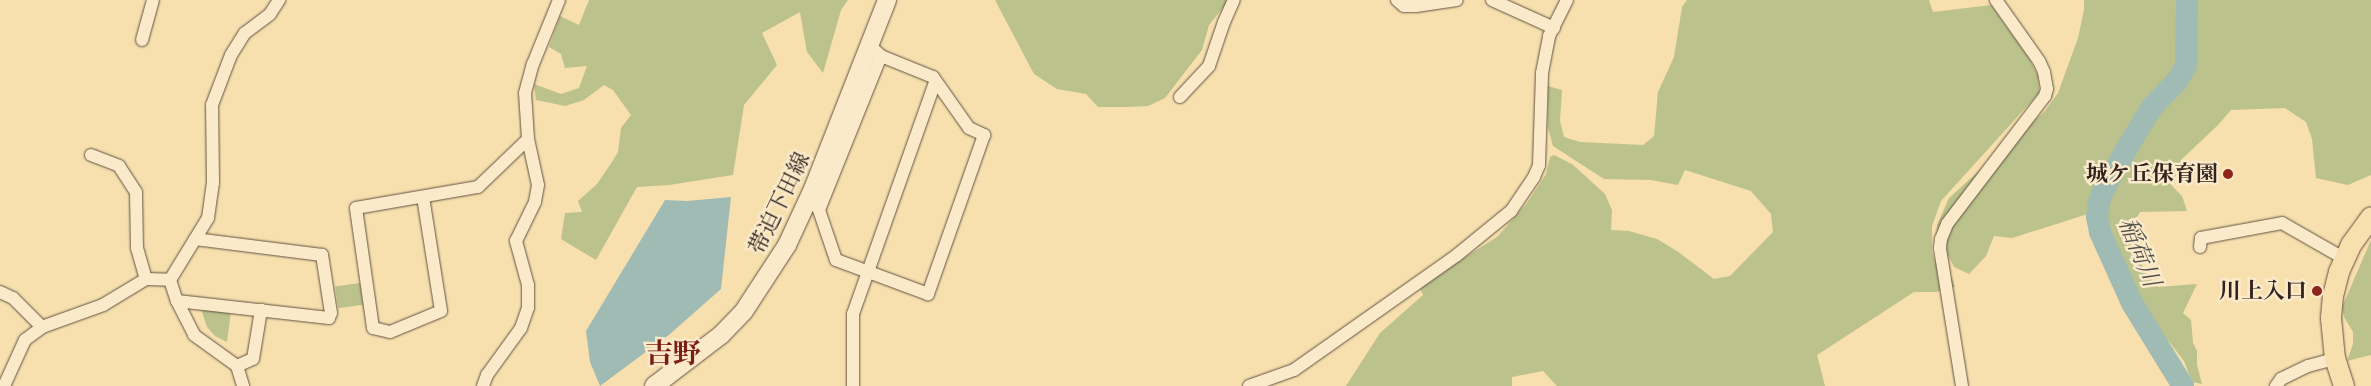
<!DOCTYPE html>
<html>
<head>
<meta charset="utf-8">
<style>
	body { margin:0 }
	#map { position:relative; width:2371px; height:386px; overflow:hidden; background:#f7dfae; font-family:"EB Garamond","Noto Serif JP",serif }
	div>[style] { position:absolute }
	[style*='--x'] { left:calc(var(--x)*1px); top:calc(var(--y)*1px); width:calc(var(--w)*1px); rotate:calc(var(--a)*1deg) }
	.green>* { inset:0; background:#bbc28b; transform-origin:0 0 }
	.water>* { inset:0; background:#9fbbb3 }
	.river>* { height:22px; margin:-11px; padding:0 11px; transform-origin:11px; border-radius:11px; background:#9fbbb3 }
	.roads { filter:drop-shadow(0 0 1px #625242) drop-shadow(0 0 1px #625242) }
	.street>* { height:12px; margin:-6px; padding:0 6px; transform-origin:6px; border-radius:6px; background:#faeaca }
	.secondary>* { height:18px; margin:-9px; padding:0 9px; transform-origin:9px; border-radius:9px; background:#faeaca }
	.primary>* { height:20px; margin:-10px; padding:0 10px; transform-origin:10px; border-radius:10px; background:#f7dfae }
	.dots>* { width:14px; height:14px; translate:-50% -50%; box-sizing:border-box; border:2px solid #faeaca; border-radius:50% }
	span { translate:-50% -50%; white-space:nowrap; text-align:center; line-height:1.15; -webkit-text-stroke:5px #faeaca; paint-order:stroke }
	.poi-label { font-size:22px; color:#31231e; font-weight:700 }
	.right { translate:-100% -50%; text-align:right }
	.street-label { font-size:22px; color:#31231e }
	.water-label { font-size:24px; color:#52514b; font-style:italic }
	.district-label { font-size:28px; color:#7a1f14; font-weight:700 }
</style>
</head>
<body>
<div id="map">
	<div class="green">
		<div style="clip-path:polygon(589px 0,848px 0,841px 10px,823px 73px,807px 52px,800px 12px,762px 33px,777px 65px,744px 105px,733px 175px,669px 185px,637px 187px,596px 260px,561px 239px,565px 213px,582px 212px,578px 201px,597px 184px,612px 162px,618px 152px,621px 128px,631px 115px,613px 90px,604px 85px,584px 100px,565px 106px,536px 100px,534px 84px,561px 94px,579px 88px,587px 66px,565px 68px,561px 54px,549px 47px,560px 16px,579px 25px)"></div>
		<div style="clip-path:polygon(995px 0,1229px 0,1209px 25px,1202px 50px,1165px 98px,1148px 106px,1127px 107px,1098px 107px,1086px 94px,1057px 89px,1034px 74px)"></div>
		<div style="clip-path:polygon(1687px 0,1929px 0,1933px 12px,1991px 5px,2029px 58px,2038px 76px,2039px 93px,1941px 201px,1932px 226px,1932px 252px,1935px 262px,1952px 278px,1955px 287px,1936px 292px,1914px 292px,1817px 355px,1825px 386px,1557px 386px,1543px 371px,1512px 377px,1512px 386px,1346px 386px,1380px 333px,1423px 295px,1419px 286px,1497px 237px,1527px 203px,1546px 174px,1550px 157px,1554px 155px,1572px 164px,1605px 194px,1612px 210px,1611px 230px,1629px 231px,1657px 239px,1677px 251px,1714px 279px,1730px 276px,1773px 232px,1771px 214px,1751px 191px,1685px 170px,1678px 185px,1651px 180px,1604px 179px,1553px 146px,1548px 128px,1548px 86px,1562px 90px,1560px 121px,1564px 137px,1580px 142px,1643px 145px,1654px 136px,1658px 92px,1674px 57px,1682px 7px)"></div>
		<div style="clip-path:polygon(2084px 0,2371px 0,2371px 175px,2348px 185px,2316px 178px,2312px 139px,2306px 122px,2285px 108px,2231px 110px,2218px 125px,2181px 160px,2172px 186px,2182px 196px,2187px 211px,2140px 212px,2134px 223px,2135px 249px,2145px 272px,2158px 287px,2197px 284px,2183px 313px,2191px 320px,2193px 343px,2197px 351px,2197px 365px,2202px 384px,2192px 382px,2184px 361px,2164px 335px,2129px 312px,2104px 264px,2091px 226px,2091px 213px,2012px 238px,1994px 236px,1986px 256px,1969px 274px,1954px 267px,1949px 257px,1936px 245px,1937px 225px,1949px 198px,2045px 111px,2058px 93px,2078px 38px,2084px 10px)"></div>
		<div style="clip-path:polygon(2371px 240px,2371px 355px,2347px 361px,2353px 344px,2353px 332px,2344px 317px,2342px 307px)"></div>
		<div style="left:360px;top:283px;width:22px;height:25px;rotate:82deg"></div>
		<div style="clip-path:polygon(201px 309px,231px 311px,227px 342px,215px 336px,207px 327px)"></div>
	</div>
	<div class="water">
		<div style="clip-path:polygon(731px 197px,721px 289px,670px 334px,600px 386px,590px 362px,586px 331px,665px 200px,687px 201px)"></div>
	</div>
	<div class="river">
		<div style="--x:2183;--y:386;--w:97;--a:-121.6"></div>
		<div style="--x:2132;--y:303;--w:78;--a:-114.3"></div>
		<div style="--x:2100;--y:232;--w:15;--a:-101"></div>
		<div style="--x:2097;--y:217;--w:15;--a:-82"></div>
		<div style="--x:2099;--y:202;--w:14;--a:-69"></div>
		<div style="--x:2104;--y:189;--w:47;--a:-60.7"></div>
		<div style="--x:2127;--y:148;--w:48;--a:-58.6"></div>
		<div style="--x:2152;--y:107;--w:36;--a:-46"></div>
		<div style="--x:2177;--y:81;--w:17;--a:-59"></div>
		<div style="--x:2186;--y:66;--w:66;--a:-89.1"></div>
	</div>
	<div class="roads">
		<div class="street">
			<div style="--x:1397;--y:0;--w:9;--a:41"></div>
			<div style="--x:1404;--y:6;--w:12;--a:0"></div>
			<div style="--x:1416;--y:6;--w:41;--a:-8.3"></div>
			<div style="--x:1492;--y:0;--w:68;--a:24.3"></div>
			<div style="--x:142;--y:40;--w:41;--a:-74.6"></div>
			<div style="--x:870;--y:46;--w:15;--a:42"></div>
			<div style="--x:881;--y:56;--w:56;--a:22"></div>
			<div style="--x:933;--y:77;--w:62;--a:54.8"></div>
			<div style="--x:969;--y:128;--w:17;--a:25"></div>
			<div style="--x:984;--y:135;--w:169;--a:109.4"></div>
			<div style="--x:928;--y:294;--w:98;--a:-159.7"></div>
			<div style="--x:836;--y:260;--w:53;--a:-108.8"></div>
			<div style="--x:819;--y:210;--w:166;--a:-68.1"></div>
			<div style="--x:1180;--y:97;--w:42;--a:-46.9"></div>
			<div style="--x:1209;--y:66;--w:46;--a:-71.2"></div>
			<div style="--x:1224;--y:22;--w:24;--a:-66"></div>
			<div style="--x:91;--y:155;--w:30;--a:21"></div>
			<div style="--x:119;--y:166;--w:31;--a:57"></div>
			<div style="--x:136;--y:192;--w:56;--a:89"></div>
			<div style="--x:137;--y:248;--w:32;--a:74"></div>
			<div style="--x:423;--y:197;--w:115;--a:81"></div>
			<div style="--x:441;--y:311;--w:55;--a:157.6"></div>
			<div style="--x:390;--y:332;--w:17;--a:-167"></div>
			<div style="--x:373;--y:328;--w:121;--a:-98.1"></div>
			<div style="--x:356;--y:208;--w:124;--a:-9.8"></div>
			<div style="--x:478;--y:187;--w:69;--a:-43.8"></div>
			<div style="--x:2200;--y:247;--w:9;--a:-84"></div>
			<div style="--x:2201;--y:238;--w:82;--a:-10.5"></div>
			<div style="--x:2282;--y:223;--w:73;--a:29.7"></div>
			<div style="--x:170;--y:280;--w:22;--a:72"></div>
			<div style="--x:177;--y:301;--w:153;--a:6.4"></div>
			<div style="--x:329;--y:318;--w:5;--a:-68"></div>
			<div style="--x:331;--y:313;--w:59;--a:-98.8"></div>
			<div style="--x:322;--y:255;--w:128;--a:-172.8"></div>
			<div style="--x:0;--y:292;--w:14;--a:25"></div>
			<div style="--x:13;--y:298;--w:41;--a:45"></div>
			<div style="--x:177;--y:301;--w:38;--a:63"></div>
			<div style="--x:194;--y:335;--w:53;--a:35.8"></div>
			<div style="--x:237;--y:366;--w:21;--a:73"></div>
			<div style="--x:237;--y:366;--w:17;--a:-24"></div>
			<div style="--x:253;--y:359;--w:50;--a:-80.7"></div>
			<div style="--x:4;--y:386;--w:51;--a:-65.5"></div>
			<div style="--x:25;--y:340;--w:21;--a:-37"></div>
			<div style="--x:42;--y:327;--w:65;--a:-19.8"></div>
			<div style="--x:103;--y:305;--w:50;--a:-31.2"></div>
			<div style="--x:146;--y:279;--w:24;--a:2"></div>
			<div style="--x:170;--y:280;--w:73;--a:-58.5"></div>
			<div style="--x:208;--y:218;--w:35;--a:-82"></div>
			<div style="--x:213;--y:183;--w:78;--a:-90.7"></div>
			<div style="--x:212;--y:105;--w:53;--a:-69.2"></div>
			<div style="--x:231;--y:55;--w:26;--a:-58"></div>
			<div style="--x:245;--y:33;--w:31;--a:-37"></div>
			<div style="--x:270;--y:14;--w:17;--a:-57"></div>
			<div style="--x:483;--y:386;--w:12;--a:-70"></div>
			<div style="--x:487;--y:375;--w:58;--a:-54.1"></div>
			<div style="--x:521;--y:328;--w:21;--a:-71"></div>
			<div style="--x:528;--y:308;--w:23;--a:-90"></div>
			<div style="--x:528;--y:285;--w:46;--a:-105.3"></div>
			<div style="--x:516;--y:241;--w:43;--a:-64"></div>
			<div style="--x:535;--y:202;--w:17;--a:-80"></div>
			<div style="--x:538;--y:185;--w:47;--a:-102.3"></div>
			<div style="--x:528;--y:139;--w:46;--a:-93.7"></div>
			<div style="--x:525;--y:93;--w:30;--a:-75"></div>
			<div style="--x:533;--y:64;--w:69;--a:-67.9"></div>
			<div style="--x:853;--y:386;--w:72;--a:-90"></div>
			<div style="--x:853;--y:314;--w:245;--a:-70.5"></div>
			<div style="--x:1249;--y:386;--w:48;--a:-19.6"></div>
			<div style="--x:1294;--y:370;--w:199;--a:-35.2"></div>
			<div style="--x:1457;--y:255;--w:70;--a:-39.2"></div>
			<div style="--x:1511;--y:211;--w:41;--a:-55.9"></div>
			<div style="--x:1534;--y:177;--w:13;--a:-67"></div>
			<div style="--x:1539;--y:165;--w:92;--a:-88.1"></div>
			<div style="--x:1542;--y:73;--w:38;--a:-79"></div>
			<div style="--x:1549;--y:36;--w:40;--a:-63.4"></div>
			<div style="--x:1962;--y:386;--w:140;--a:-99.1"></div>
			<div style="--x:1940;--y:248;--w:9;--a:-84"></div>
			<div style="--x:1941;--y:239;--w:16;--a:-68"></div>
			<div style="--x:1947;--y:224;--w:161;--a:-52.6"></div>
			<div style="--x:2045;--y:96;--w:7;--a:-74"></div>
			<div style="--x:2047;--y:89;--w:17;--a:-100"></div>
			<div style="--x:2044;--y:72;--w:12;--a:-114"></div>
			<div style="--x:2039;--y:61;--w:75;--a:-125.2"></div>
			<div style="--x:2276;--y:386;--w:9;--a:-54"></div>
			<div style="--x:2281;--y:379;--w:30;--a:-26"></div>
			<div style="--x:2308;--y:366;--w:28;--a:-15"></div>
		</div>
		<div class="secondary">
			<div style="--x:654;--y:386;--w:84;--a:-37.3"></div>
			<div style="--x:721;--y:335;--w:33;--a:-46"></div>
			<div style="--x:744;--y:311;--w:79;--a:-56.9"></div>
			<div style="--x:787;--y:245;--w:62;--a:-65.1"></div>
			<div style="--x:813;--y:189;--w:203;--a:-68.6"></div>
		</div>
		<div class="primary">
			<div style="--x:2344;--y:386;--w:28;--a:-108"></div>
			<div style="--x:2335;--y:359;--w:41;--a:-95.6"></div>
			<div style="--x:2331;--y:318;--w:22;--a:-85"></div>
			<div style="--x:2333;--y:296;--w:25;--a:-76"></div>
			<div style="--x:2339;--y:272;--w:30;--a:-66"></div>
			<div style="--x:2351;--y:245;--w:34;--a:-54"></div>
		</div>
	</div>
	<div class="dots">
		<div style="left:2228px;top:174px;background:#8f2418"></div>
		<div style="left:2317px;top:291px;background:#8f2418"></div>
	</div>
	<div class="poi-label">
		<span class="right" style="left:2218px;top:174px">城ケ丘保育園</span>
		<span class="right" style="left:2307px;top:291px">川上入口</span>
	</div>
	<div class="street-label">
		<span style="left:779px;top:203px;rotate:-64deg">帯迫下田線</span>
	</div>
	<div class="water-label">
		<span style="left:2140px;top:252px;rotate:68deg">稲荷川</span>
	</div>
	<div class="district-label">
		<span style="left:673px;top:353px">吉野</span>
	</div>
</div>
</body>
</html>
